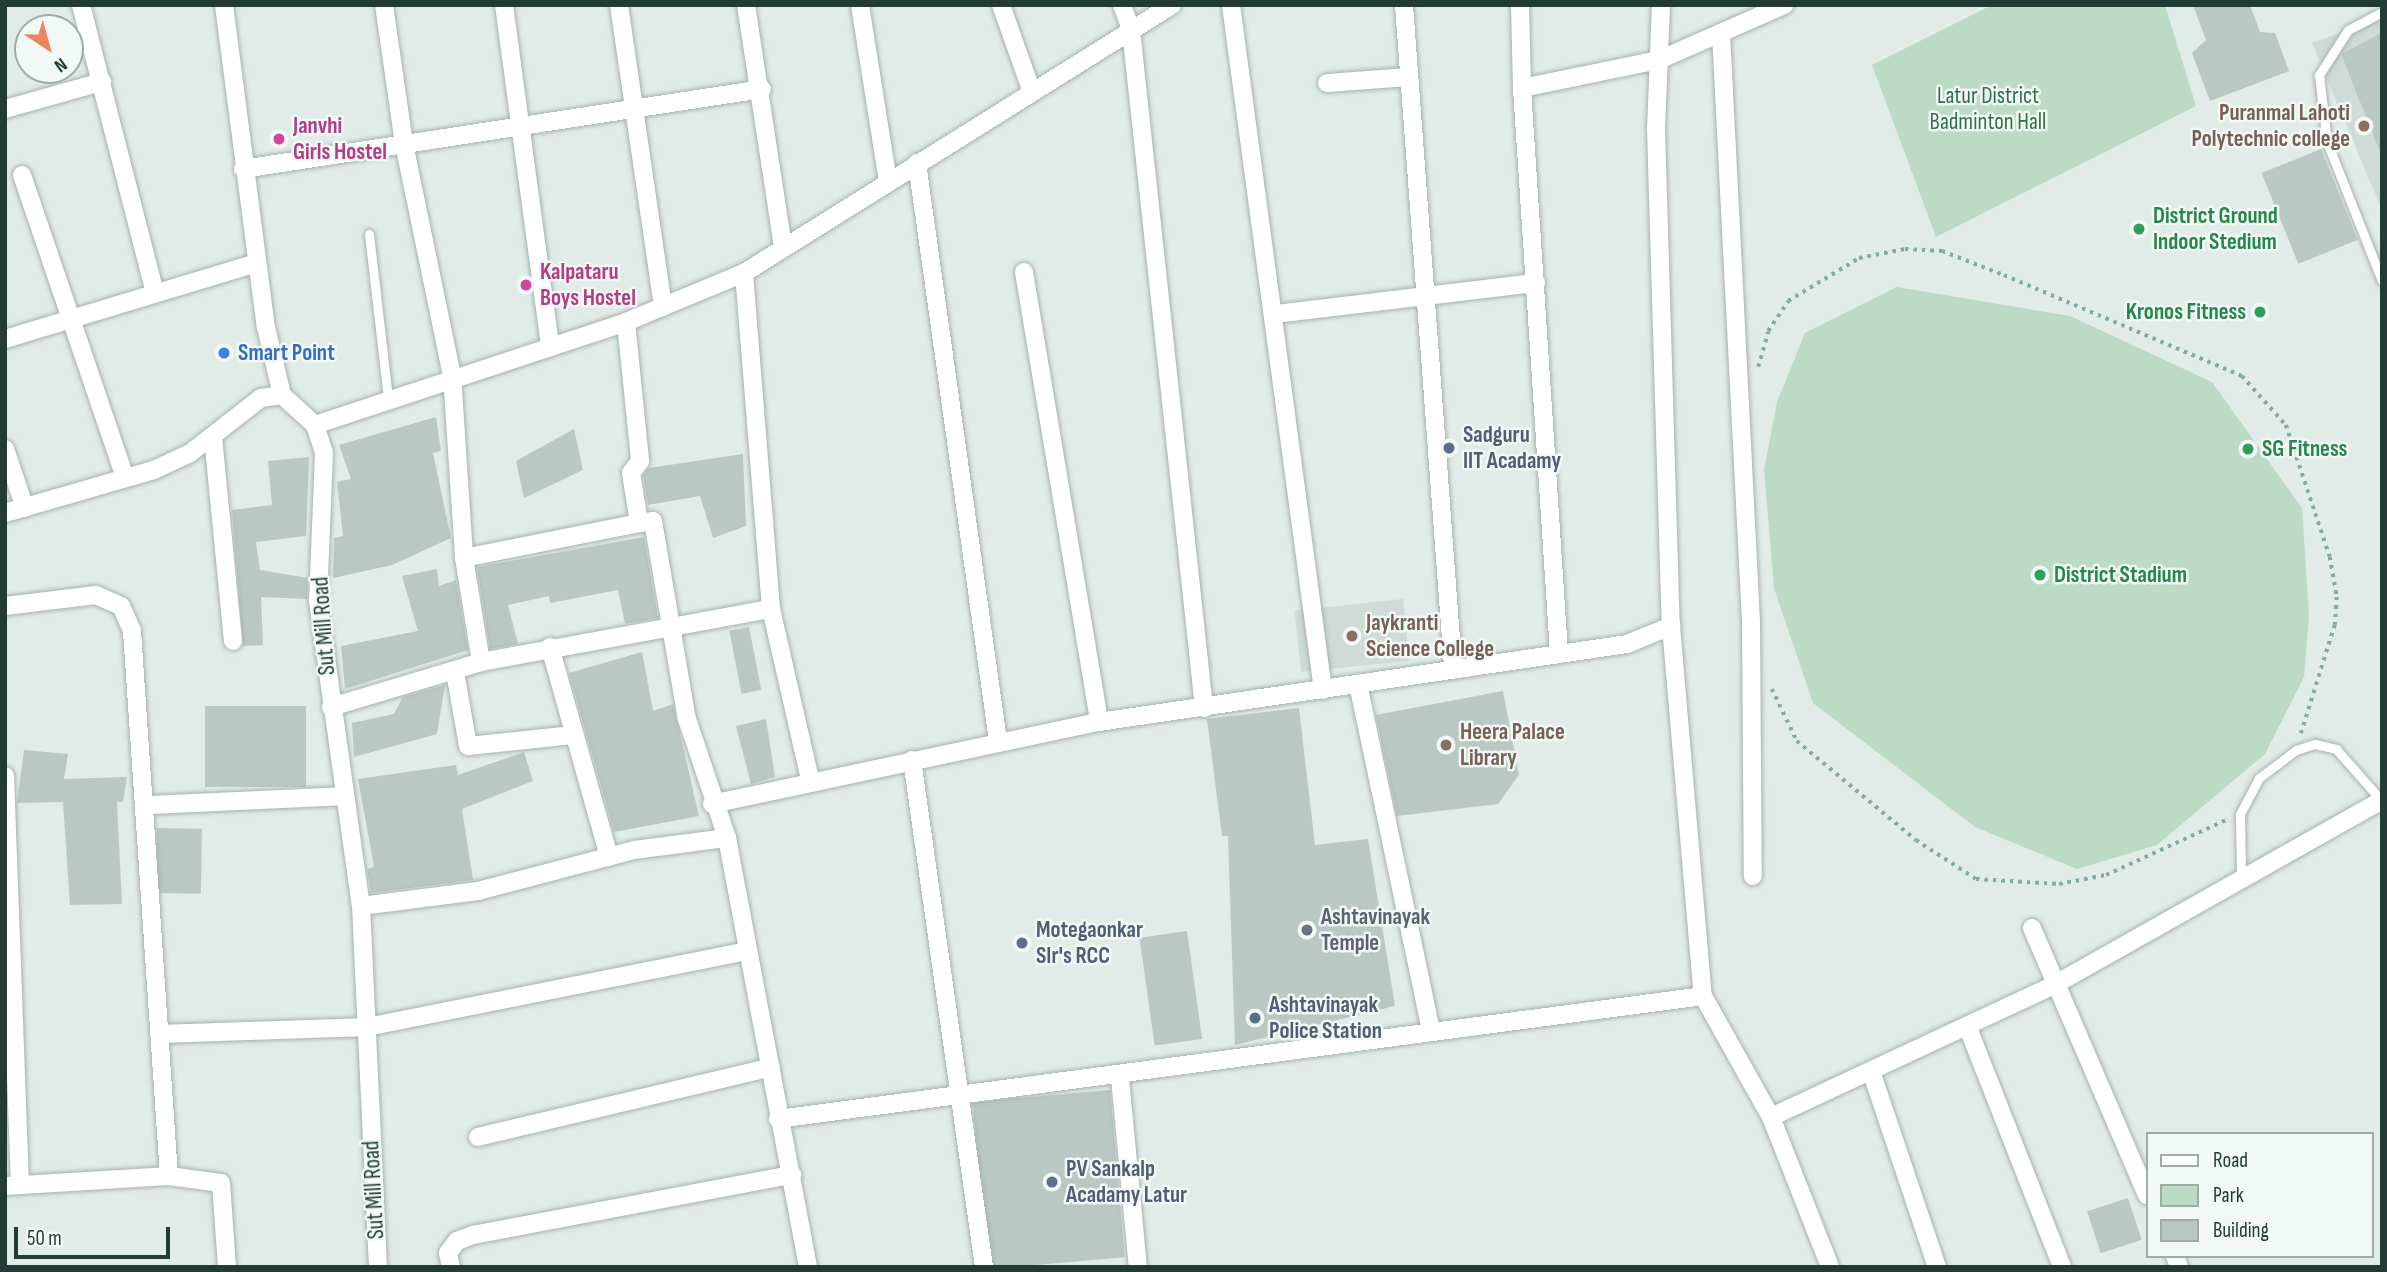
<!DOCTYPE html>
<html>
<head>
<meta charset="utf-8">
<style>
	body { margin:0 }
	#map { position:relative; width:2387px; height:1272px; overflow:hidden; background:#e1ebe7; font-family:"Sofia Sans Condensed",sans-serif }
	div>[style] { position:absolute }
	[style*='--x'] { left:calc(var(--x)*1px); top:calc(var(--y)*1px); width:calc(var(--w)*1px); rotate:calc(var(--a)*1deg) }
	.built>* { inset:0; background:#cfdbd6; transform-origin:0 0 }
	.green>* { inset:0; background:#bbdbc4 }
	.building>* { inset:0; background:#bac8c3; transform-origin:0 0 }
	.path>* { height:3.5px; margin-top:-1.75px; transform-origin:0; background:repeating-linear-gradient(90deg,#83ada1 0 3.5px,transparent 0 8.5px) }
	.roads { filter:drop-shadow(0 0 2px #a4b3ae) drop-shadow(0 0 2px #a4b3ae) }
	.lane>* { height:9px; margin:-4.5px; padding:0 4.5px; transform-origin:4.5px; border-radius:4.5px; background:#fff }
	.street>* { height:18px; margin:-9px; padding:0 9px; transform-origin:9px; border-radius:9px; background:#fff }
	.dots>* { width:19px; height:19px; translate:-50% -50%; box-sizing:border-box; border:4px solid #f1f8f5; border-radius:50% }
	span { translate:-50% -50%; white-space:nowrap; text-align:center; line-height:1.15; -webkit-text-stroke:5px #f1f8f5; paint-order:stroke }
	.park-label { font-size:23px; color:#2f7049 }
	.education-label { font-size:23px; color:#785e54; font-weight:700 }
	.right { translate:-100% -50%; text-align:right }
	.left { translate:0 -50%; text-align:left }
	.hotel-label { font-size:23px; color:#b23c85; font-weight:700 }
	.leisure-label { font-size:23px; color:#27864d; font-weight:700 }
	.shop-label { font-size:23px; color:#366cbe; font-weight:700 }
	.service-label { font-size:23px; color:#4e5e75; font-weight:700 }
	.street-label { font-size:23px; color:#223b35 }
	.worship-label { font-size:23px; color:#5b616d; font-weight:700 }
	.frame { position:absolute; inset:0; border:7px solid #223b35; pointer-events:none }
	.legend { position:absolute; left:2146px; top:1132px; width:228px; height:126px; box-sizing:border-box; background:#f1f8f5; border:2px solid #9eaca8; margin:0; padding:9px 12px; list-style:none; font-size:21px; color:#223b35 }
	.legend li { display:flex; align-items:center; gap:14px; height:35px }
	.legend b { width:35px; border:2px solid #9eaca8 }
	.north { position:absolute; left:14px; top:14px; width:70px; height:70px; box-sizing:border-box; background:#f1f8f5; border:2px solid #9eaca8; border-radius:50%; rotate:144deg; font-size:19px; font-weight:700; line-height:28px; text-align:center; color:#223b35 }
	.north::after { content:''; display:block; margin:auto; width:24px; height:32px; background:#eb845f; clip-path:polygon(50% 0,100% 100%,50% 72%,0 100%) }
	.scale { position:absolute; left:14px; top:1227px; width:156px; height:32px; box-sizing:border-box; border:4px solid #223b35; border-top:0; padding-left:9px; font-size:21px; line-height:24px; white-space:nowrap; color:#223b35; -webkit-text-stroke:5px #f1f8f5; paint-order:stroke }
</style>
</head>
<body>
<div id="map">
	<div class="built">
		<div style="clip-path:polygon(2382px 17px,2382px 210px,2312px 43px)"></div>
		<div style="left:1403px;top:599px;width:62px;height:109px;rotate:84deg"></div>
	</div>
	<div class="green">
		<div style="clip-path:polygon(1992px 5px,2165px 5px,2196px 106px,1936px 237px,1872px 65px)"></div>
		<div style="clip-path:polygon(1897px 287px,2070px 316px,2212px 382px,2302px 508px,2309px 616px,2304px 677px,2265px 754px,2157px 845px,2077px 869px,1975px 827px,1813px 703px,1774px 588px,1764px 470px,1777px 402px,1805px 333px)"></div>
	</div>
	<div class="building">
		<div style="clip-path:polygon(2193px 5px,2250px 5px,2260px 32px,2275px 33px,2289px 71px,2210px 101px,2192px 53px,2206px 40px)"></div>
		<div style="clip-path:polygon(2382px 33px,2382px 154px,2381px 154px,2341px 54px)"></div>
		<div style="left:2321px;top:149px;width:98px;height:64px;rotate:68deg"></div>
		<div style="clip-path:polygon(436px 417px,441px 451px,433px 453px,451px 538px,392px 565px,333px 578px,334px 538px,343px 536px,337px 482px,351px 479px,339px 445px)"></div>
		<div style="clip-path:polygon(574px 429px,583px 470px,524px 498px,516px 461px)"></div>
		<div style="clip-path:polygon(743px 454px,746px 526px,713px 538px,700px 496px,648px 505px,643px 476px,649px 468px)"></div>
		<div style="clip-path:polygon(309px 457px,306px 536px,256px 542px,260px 570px,308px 578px,307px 599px,261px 597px,263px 645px,243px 646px,232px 510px,272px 505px,268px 461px)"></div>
		<div style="clip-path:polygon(644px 537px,658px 618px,625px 624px,618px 590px,550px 603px,549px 596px,508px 605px,518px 644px,490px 649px,477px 567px)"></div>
		<div style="clip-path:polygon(437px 569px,439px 586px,456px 580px,468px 650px,345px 689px,341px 646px,418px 631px,402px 576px)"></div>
		<div style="left:749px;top:627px;width:64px;height:20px;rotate:79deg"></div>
		<div style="clip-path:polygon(642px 652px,653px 711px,673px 704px,699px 816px,614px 832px,569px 673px)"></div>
		<div style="clip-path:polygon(445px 685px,437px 734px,354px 757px,352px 723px,394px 714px,403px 697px)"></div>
		<div style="clip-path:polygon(1503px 691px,1519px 775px,1498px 804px,1397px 816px,1376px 715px)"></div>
		<div style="left:205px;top:706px;width:101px;height:81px"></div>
		<div style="clip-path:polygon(1299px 708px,1315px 845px,1368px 839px,1395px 1006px,1235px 1045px,1228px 836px,1222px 836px,1207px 719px)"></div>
		<div style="clip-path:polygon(766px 719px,775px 777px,751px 784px,736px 726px)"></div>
		<div style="clip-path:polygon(24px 750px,68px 754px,64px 779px,127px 777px,123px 802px,117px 802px,122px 904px,70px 905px,63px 802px,17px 803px)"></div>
		<div style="clip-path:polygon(524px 752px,533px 781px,462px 809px,473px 880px,371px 893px,367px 869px,374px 867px,358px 779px,456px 765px,458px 775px)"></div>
		<div style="left:157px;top:828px;width:45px;height:65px;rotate:1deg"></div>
		<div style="left:1187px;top:931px;width:109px;height:48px;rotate:82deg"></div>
		<div style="left:1110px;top:1090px;width:168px;height:138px;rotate:85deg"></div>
		<div style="left:2128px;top:1198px;width:44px;height:43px;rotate:72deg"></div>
	</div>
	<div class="path">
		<div style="--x:1758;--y:367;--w:37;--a:-74"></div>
		<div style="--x:1768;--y:331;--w:36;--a:-56"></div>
		<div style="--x:1788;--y:301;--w:83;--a:-31.2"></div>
		<div style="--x:1859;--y:258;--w:47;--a:-11.1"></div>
		<div style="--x:1905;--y:249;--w:37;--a:3"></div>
		<div style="--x:1942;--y:251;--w:66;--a:21.2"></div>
		<div style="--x:2004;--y:275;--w:259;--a:23"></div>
		<div style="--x:2242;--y:376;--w:66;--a:48.1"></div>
		<div style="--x:2286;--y:425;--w:139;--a:71.6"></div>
		<div style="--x:2330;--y:557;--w:41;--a:80.1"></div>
		<div style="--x:2337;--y:597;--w:28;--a:94"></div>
		<div style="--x:2335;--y:625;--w:114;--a:107.3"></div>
		<div style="--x:1772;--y:689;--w:58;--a:64.3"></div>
		<div style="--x:1797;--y:741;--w:155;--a:39.8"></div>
		<div style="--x:1916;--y:840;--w:72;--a:33"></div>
		<div style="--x:1976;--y:879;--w:83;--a:3.4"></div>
		<div style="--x:2059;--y:884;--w:48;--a:-10.8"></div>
		<div style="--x:2106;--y:875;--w:132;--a:-24.6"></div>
	</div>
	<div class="roads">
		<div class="lane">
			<div style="--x:2382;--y:12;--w:38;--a:152"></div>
			<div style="--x:2348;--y:30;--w:54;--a:122.8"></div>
			<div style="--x:2319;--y:75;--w:67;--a:83.2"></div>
			<div style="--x:2327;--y:142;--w:149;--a:68.4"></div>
			<div style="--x:369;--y:234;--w:166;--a:83.4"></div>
			<div style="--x:2241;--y:876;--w:62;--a:-90.9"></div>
			<div style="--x:2240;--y:814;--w:41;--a:-62.2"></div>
			<div style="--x:2259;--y:778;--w:46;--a:-37.1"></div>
			<div style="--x:2296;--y:750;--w:20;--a:-18"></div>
			<div style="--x:2315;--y:744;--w:22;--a:13"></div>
			<div style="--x:2336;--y:749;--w:68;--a:48.6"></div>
		</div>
		<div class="street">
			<div style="--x:81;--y:5;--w:297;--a:75.6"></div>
			<div style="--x:224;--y:5;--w:325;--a:82.6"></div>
			<div style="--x:266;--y:327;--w:70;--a:76.8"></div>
			<div style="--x:282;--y:395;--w:45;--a:42.3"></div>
			<div style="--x:315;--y:425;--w:29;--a:72"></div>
			<div style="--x:324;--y:453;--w:148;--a:92.3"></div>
			<div style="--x:318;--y:601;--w:308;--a:82"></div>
			<div style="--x:361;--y:906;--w:361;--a:87.3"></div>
			<div style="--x:384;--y:5;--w:140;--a:81.8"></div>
			<div style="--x:404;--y:144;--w:236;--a:78.3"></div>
			<div style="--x:452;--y:375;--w:183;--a:86.2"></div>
			<div style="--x:464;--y:558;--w:178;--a:-11.3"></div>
			<div style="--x:504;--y:5;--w:345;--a:82.3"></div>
			<div style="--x:619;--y:5;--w:305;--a:81.7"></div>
			<div style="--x:746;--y:5;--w:246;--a:81.3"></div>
			<div style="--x:860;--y:5;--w:178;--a:81"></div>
			<div style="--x:1001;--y:5;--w:92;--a:70.4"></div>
			<div style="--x:1122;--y:5;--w:27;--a:70"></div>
			<div style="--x:1131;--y:30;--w:682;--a:83.85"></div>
			<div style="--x:1231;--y:5;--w:691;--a:82.35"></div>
			<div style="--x:1404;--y:5;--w:663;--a:85.76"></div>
			<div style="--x:1520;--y:5;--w:83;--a:88.6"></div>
			<div style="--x:1661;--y:5;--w:124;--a:92.3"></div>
			<div style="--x:1656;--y:129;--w:497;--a:88.3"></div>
			<div style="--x:1671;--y:626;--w:371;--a:85.1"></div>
			<div style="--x:1703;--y:996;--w:139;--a:60.7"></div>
			<div style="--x:1771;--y:1117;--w:161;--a:68.5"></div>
			<div style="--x:1721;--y:33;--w:589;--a:87.08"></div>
			<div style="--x:1751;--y:621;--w:255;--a:89.6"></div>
			<div style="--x:1327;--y:83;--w:82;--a:-4.2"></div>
			<div style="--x:5;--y:109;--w:101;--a:-15.6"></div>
			<div style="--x:917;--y:163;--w:584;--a:82.02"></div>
			<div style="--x:243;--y:169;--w:525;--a:-8.76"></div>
			<div style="--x:22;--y:175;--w:320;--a:71.2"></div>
			<div style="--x:1024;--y:272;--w:456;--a:80.5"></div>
			<div style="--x:744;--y:273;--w:337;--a:85.4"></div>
			<div style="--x:771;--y:609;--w:174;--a:77.1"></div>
			<div style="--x:1275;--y:314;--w:263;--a:-6.8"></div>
			<div style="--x:626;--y:322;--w:140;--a:84.2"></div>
			<div style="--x:640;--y:461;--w:15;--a:127"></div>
			<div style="--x:631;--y:473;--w:51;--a:80.9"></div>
			<div style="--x:639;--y:523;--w:14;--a:-8"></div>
			<div style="--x:653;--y:521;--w:201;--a:80.3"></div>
			<div style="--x:687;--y:719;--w:126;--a:71.4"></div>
			<div style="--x:727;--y:838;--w:437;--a:79.3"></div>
			<div style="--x:5;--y:339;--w:263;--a:-16.8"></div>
			<div style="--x:315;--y:425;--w:328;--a:-18.3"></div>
			<div style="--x:626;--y:322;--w:128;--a:-22.6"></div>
			<div style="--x:744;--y:273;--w:505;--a:-32.05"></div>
			<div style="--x:213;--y:437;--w:205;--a:84.4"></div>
			<div style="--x:5;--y:449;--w:62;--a:71.3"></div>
			<div style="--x:5;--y:513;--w:155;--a:-16.1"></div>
			<div style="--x:154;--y:470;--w:38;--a:-25"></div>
			<div style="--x:189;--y:454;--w:91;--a:-37.9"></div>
			<div style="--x:261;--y:398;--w:21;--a:-8"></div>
			<div style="--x:464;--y:558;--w:105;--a:80.7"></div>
			<div style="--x:5;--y:606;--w:92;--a:-6.9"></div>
			<div style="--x:96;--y:595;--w:27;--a:24"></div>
			<div style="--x:121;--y:606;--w:27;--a:66"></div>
			<div style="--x:132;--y:631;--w:546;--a:86.12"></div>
			<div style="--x:169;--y:1176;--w:164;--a:176.5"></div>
			<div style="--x:550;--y:647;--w:218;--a:74.3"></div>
			<div style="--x:1559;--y:653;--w:566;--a:-93.75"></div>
			<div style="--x:1522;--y:88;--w:140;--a:-11.6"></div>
			<div style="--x:1659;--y:60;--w:137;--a:-23.7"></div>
			<div style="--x:455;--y:672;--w:75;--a:80"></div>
			<div style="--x:468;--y:746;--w:106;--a:-6"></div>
			<div style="--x:1358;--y:684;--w:355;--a:78.1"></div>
			<div style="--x:331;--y:707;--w:157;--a:-16.7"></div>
			<div style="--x:481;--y:662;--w:295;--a:-10.4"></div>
			<div style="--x:912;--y:760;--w:512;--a:81.92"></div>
			<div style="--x:5;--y:776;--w:409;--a:87.9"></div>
			<div style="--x:712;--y:804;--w:396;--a:-12"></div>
			<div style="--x:1099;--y:722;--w:534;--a:-8.4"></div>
			<div style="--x:1627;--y:644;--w:48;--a:-22.2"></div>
			<div style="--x:148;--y:805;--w:196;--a:-2.6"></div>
			<div style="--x:361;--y:906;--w:118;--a:-7.3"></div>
			<div style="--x:478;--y:891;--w:161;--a:-14.7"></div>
			<div style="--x:634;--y:850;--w:94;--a:-7.4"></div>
			<div style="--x:2032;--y:928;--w:291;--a:66.7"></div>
			<div style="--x:1968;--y:1028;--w:257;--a:68.5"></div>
			<div style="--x:160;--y:1034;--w:207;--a:-1.9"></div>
			<div style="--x:367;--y:1027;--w:384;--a:-11.3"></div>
			<div style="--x:1871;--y:1071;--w:207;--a:71.4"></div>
			<div style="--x:1120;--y:1078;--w:190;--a:84.6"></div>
			<div style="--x:1771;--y:1117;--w:312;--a:-25"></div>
			<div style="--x:2054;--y:985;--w:377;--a:-29.4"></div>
			<div style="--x:778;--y:1119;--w:933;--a:-7.57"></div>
			<div style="--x:478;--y:1137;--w:301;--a:-13.4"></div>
			<div style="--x:169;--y:1176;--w:52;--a:7.7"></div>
			<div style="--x:221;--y:1183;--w:84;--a:85.9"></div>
			<div style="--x:2175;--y:1256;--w:12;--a:70"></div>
			<div style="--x:451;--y:1267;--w:14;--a:-102"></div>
			<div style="--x:448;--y:1253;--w:15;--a:-53"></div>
			<div style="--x:457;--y:1241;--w:17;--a:-21"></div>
			<div style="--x:473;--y:1235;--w:325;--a:-10.7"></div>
		</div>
	</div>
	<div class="dots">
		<div style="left:2364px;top:126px;background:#8d6e63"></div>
		<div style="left:279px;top:139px;background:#d1479c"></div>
		<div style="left:2139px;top:229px;background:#2e9e5b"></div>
		<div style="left:526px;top:285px;background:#d1479c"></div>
		<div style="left:2260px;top:312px;background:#2e9e5b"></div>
		<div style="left:224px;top:353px;background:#3f7fe0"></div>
		<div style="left:1449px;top:448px;background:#5c6f8a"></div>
		<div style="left:2248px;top:449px;background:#2e9e5b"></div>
		<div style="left:2040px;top:575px;background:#2e9e5b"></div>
		<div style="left:1352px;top:636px;background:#8d6e63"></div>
		<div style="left:1446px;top:745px;background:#8d6e63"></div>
		<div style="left:1307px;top:930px;background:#6b7280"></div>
		<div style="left:1022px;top:943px;background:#5c6f8a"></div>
		<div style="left:1255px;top:1018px;background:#5c6f8a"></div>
		<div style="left:1052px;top:1182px;background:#5c6f8a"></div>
	</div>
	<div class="park-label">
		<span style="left:1988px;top:109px">Latur District<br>Badminton Hall</span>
	</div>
	<div class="education-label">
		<span class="right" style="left:2350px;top:126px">Puranmal Lahoti<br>Polytechnic college</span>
		<span class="left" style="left:1366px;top:636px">Jaykranti<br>Science College</span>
		<span class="left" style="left:1460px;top:745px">Heera Palace<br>Library</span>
	</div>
	<div class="hotel-label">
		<span class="left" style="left:293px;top:139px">Janvhi<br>Girls Hostel</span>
		<span class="left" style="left:540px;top:285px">Kalpataru<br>Boys Hostel</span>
	</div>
	<div class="leisure-label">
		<span class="left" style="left:2153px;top:229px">District Ground<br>Indoor Stedium</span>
		<span class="right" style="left:2246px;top:312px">Kronos Fitness</span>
		<span class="left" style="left:2262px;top:449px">SG Fitness</span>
		<span class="left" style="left:2054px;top:575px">District Stadium</span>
	</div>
	<div class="shop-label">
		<span class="left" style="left:238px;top:353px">Smart Point</span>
	</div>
	<div class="service-label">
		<span class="left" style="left:1463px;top:448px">Sadguru<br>IIT Acadamy</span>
		<span class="left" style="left:1036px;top:943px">Motegaonkar<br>SIr's RCC</span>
		<span class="left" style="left:1269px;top:1018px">Ashtavinayak<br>Police Station</span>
		<span class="left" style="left:1066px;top:1182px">PV Sankalp<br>Acadamy Latur</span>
	</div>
	<div class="street-label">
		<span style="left:324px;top:626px;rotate:-94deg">Sut Mill Road</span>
		<span style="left:374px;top:1190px;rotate:-93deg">Sut Mill Road</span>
	</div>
	<div class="worship-label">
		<span class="left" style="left:1321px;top:930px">Ashtavinayak<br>Temple</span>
	</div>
	<div class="frame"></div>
	<ul class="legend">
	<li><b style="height:9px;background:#fff"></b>Road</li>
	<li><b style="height:19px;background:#bbdbc4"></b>Park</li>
	<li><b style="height:19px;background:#bac8c3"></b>Building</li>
	</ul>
	<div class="north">N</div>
	<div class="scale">50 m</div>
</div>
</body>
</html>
